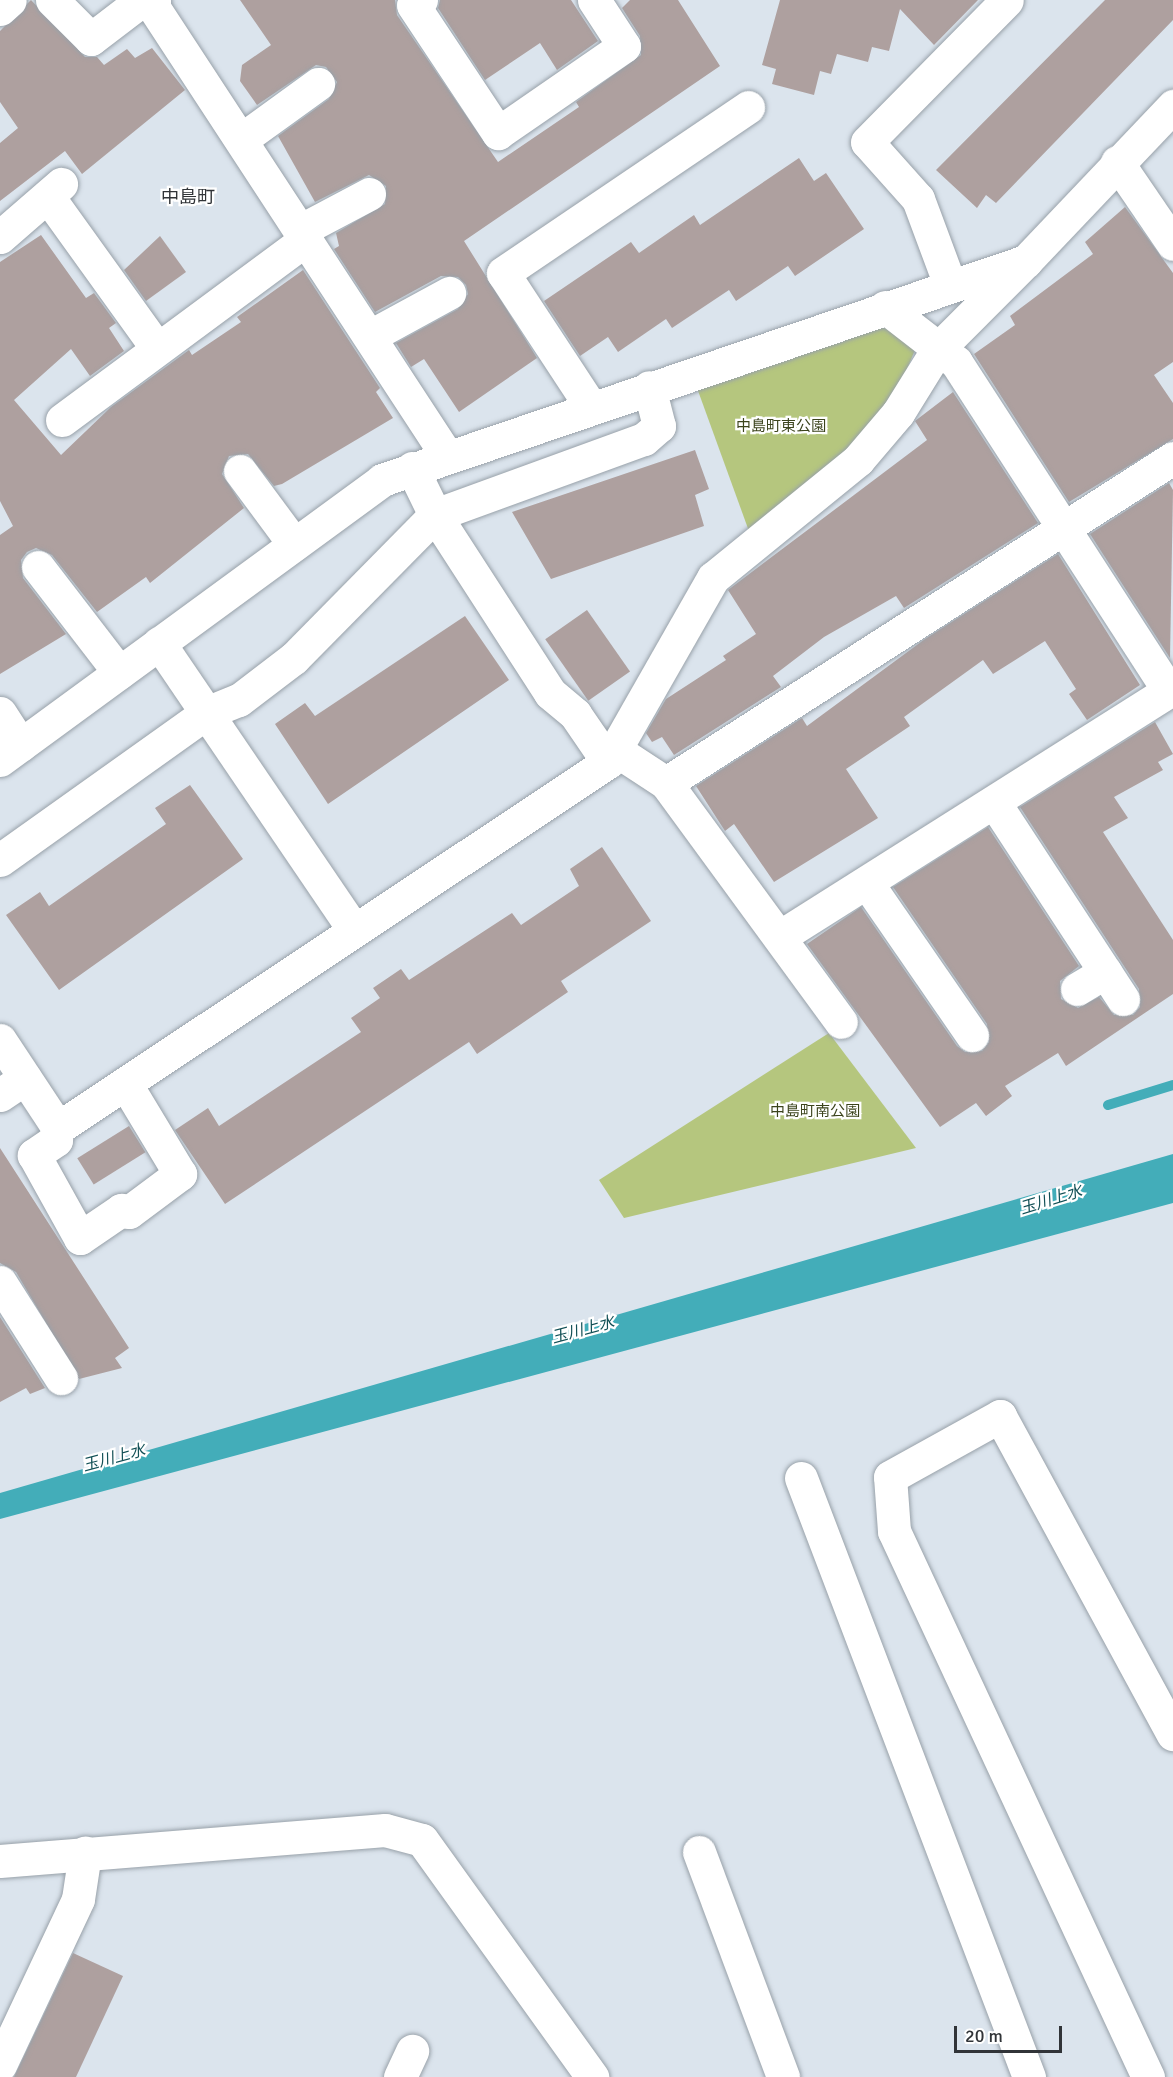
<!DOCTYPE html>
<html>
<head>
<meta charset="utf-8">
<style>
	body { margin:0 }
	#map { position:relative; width:1173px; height:2077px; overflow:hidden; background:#dbe4ed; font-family:Signika,"Noto Sans JP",sans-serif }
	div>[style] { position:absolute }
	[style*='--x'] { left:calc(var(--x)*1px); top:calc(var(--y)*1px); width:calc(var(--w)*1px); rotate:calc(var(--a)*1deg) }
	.green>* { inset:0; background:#b5c67e }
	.water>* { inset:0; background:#43adb9 }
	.stream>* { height:10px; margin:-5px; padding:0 5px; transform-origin:5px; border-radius:5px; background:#43adb9 }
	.building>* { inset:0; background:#aea09f; transform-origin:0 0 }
	.roads { filter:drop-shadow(0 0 2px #98a1a9) drop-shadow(0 0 2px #98a1a9) }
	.minor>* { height:33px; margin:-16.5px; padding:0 16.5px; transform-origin:16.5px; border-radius:16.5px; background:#fff }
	span { translate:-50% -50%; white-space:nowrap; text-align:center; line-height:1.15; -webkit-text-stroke:4.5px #fff; paint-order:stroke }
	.park-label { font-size:15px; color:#3c441d }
	.water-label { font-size:16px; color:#125056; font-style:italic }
	.quarter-label { font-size:18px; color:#313438 }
	.scale { position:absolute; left:954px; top:2026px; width:108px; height:27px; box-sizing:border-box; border:3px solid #313438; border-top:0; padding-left:8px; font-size:18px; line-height:21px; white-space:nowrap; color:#313438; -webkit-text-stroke:4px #fff; paint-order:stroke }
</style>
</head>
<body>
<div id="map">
	<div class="green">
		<div style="clip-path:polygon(884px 324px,915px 350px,891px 407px,834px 468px,750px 534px,697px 388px)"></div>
		<div style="clip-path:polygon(829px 1033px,916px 1148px,624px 1218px,599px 1180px)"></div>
	</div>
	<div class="water">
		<div style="clip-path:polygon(1173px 1154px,1173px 1203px,0 1519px,0 1493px)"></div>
	</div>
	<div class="stream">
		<div style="--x:1108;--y:1105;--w:68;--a:-17.1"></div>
	</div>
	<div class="building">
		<div style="clip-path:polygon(31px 0,85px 57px,97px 57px,104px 65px,127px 49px,135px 58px,152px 48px,185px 90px,82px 174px,65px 151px,0 201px,0 143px,18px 128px,0 102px,0 31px)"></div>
		<div style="clip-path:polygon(240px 0,395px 0,397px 15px,498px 162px,579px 107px,576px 102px,641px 55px,640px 36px,622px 8px,630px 0,678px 0,720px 66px,464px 241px,537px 358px,459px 412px,424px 359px,411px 367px,396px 343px,458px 309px,468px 294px,466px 285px,458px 277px,441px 276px,375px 312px,334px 249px,339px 246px,336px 233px,385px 204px,386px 186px,369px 175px,315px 202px,278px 136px,329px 99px,337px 82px,326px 67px,316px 65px,257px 105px,240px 81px,242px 65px,271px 45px)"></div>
		<div style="clip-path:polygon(440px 0,571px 0,598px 41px,557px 70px,540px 43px,485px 80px,438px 8px)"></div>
		<div style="clip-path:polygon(780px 0,978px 0,934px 45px,900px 9px,889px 51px,872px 47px,868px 62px,837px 54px,831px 74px,820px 71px,814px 95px,772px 84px,776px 69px,762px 65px)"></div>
		<div style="clip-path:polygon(1105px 0,1173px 0,1173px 20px,996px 203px,986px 195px,977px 208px,936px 170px)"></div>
		<div style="clip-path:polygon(799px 158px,814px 181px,826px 173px,864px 229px,795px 276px,788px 266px,736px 301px,729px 290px,672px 328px,666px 319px,618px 352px,608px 337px,580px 356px,544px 301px,631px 242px,639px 253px,694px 215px,700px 225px)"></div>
		<div style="clip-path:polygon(1125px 207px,1173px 273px,1173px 362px,1154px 375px,1173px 403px,1173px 439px,1069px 502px,974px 354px,1015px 325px,1010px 316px,1093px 254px,1085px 242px)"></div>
		<div style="clip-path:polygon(41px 235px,86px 298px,94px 293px,116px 323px,109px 328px,124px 351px,90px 376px,71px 349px,14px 400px,61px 455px,111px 407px,189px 350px,192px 355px,241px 322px,237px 317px,303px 270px,380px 388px,376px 392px,393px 418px,282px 484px,274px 486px,248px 454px,229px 456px,222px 474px,244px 508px,150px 583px,146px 577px,97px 612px,52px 555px,36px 548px,27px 552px,21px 560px,23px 578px,66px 634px,0 674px,0 535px,13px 526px,0 501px,0 262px)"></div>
		<div style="clip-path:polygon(160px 236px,186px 272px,146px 301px,124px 270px)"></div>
		<div style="clip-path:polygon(953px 392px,1038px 523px,904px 608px,896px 596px,824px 637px,773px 676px,781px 687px,674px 755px,662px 737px,652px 742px,646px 733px,666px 699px,726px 660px,723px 656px,756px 634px,728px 590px,927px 440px,915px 421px)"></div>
		<div style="clip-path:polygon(695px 450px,709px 489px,695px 495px,704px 526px,551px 579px,512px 512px)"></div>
		<div style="clip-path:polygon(1169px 483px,1173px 490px,1170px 658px,1090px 534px)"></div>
		<div style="clip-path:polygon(1058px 554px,1140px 685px,1087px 720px,1069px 694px,1076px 689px,1045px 641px,993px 674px,983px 660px,904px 717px,910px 726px,846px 769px,878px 818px,774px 882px,734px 824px,725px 831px,696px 786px,802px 718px,807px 726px,925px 639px)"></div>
		<div style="left:587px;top:610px;width:75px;height:51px;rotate:55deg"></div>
		<div style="clip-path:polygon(465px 616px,509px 680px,328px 804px,275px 724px,305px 703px,315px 716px)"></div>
		<div style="clip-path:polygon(1155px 722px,1173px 754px,1158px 762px,1163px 770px,1114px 797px,1128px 818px,1103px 832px,1173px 940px,1173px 994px,1066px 1066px,1058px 1053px,1005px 1086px,1012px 1096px,986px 1116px,976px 1103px,940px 1127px,807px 944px,861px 907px,957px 1046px,965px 1052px,982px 1051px,989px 1042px,987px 1024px,893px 887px,988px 827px,1079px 966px,1060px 981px,1061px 999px,1078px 1008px,1099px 997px,1114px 1015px,1133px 1015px,1140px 1007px,1139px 989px,1020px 807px)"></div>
		<div style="clip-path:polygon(190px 785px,243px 859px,59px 990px,6px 915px,40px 892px,49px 906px,166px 824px,155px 808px)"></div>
		<div style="clip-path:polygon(602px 847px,651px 921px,561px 981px,568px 992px,477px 1054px,469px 1042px,225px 1204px,175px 1130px,208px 1108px,219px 1126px,361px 1032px,351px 1018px,380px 998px,373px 988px,401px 969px,409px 980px,512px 913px,521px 925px,579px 886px,570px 869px)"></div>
		<div style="left:129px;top:1126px;width:31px;height:61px;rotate:58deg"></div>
		<div style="clip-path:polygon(0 1148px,129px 1348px,115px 1358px,122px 1368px,79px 1379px,16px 1272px,0 1263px)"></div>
		<div style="clip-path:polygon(0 1317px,45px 1388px,30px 1394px,26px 1388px,0 1402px)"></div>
		<div style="clip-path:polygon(73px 1953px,123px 1976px,76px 2077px,14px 2077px)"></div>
	</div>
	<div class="roads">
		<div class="minor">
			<div style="--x:52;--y:0;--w:55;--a:45"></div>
			<div style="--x:91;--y:39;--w:64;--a:-37.4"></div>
			<div style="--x:154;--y:0;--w:8;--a:90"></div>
			<div style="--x:154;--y:8;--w:535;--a:56.81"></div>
			<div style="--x:421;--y:0;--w:9;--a:148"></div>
			<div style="--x:413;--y:5;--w:154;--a:56.4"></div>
			<div style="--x:498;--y:133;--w:153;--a:-34.6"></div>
			<div style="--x:624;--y:46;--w:55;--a:-123.1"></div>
			<div style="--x:0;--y:9;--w:13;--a:-42"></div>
			<div style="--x:242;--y:139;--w:94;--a:-35.9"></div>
			<div style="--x:1117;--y:162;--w:99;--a:55.7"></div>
			<div style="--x:49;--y:198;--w:183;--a:54.3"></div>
			<div style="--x:301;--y:230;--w:77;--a:-27.9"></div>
			<div style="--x:0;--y:237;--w:81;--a:-41"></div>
			<div style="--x:950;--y:285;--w:92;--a:-110.4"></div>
			<div style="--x:918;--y:199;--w:76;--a:-131.8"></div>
			<div style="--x:867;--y:142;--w:199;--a:-45.4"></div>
			<div style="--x:885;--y:307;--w:90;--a:37.8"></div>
			<div style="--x:956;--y:362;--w:392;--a:57.1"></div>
			<div style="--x:372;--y:335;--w:88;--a:-28.6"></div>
			<div style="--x:591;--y:407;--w:160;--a:-123.3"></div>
			<div style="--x:503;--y:273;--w:296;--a:-34.1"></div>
			<div style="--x:62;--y:420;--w:305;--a:-36.5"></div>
			<div style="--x:412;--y:468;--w:52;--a:63.9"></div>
			<div style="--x:435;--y:515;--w:212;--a:57.1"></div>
			<div style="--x:550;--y:693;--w:33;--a:40"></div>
			<div style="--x:575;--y:714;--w:58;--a:55.5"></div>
			<div style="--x:240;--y:471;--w:91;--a:53.5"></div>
			<div style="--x:38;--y:567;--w:133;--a:52.4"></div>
			<div style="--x:159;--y:643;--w:347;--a:55.8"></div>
			<div style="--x:0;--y:713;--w:38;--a:57"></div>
			<div style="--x:614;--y:749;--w:62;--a:33.2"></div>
			<div style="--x:666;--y:783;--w:296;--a:53.8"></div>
			<div style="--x:0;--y:760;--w:474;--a:-36.2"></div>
			<div style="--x:382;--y:480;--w:680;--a:-18.78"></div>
			<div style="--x:1026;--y:261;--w:214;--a:-46.5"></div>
			<div style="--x:666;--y:783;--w:602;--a:-32.66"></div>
			<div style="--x:996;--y:805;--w:232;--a:56.8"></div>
			<div style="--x:0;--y:860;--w:253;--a:-35.5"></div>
			<div style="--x:206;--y:713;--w:35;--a:-22"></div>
			<div style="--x:239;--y:700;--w:69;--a:-37.4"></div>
			<div style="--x:294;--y:658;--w:201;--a:-45.4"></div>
			<div style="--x:435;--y:515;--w:222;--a:-20"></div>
			<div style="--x:644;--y:439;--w:20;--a:-41"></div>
			<div style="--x:659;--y:426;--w:40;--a:-104.4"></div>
			<div style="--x:867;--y:883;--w:185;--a:55.4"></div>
			<div style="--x:781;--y:936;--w:464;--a:-32.3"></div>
			<div style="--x:1077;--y:989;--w:33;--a:-31"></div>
			<div style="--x:0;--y:1040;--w:105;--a:56.6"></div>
			<div style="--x:58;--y:1128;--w:661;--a:-33.64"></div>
			<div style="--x:608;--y:762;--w:212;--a:-60.3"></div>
			<div style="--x:713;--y:578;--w:187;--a:-39.1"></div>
			<div style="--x:858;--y:460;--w:62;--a:-49.6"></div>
			<div style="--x:898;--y:413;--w:74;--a:-58.2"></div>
			<div style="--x:937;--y:350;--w:126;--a:-45"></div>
			<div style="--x:0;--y:1095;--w:30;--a:-34"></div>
			<div style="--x:57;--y:1126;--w:14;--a:94"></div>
			<div style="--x:56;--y:1140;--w:27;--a:146"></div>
			<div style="--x:34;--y:1155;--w:95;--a:61"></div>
			<div style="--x:80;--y:1238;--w:50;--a:-34.3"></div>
			<div style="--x:121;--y:1210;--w:8;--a:14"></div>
			<div style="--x:129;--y:1212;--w:64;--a:-36.7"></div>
			<div style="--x:180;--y:1174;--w:106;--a:-121.1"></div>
			<div style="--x:0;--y:1282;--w:114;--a:57.6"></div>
			<div style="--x:801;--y:1478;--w:641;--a:69.16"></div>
			<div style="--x:699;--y:1852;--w:240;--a:69.5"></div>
			<div style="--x:0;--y:1861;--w:386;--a:-4.6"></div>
			<div style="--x:385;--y:1830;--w:38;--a:15"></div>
			<div style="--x:422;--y:1840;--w:292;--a:54.3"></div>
			<div style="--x:0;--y:2065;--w:183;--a:-64.8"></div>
			<div style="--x:78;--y:1899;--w:47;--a:-81.3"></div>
			<div style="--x:400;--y:2077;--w:29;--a:-65"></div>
			<div style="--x:1148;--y:2077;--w:602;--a:-114.95"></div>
			<div style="--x:894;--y:1531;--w:54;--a:-94.2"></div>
			<div style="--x:890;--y:1477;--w:126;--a:-29"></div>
			<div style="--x:1000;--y:1416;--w:362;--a:61.5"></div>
		</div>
	</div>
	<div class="park-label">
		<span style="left:781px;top:427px">中島町東公園</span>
		<span style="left:815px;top:1112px">中島町南公園</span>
	</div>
	<div class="water-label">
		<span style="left:1051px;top:1200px;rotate:-17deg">玉川上水</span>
		<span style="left:583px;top:1330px;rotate:-15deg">玉川上水</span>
		<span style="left:114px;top:1458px;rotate:-15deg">玉川上水</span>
	</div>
	<div class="quarter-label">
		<span style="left:188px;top:197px">中島町</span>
	</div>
	<div class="scale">20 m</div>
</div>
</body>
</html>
